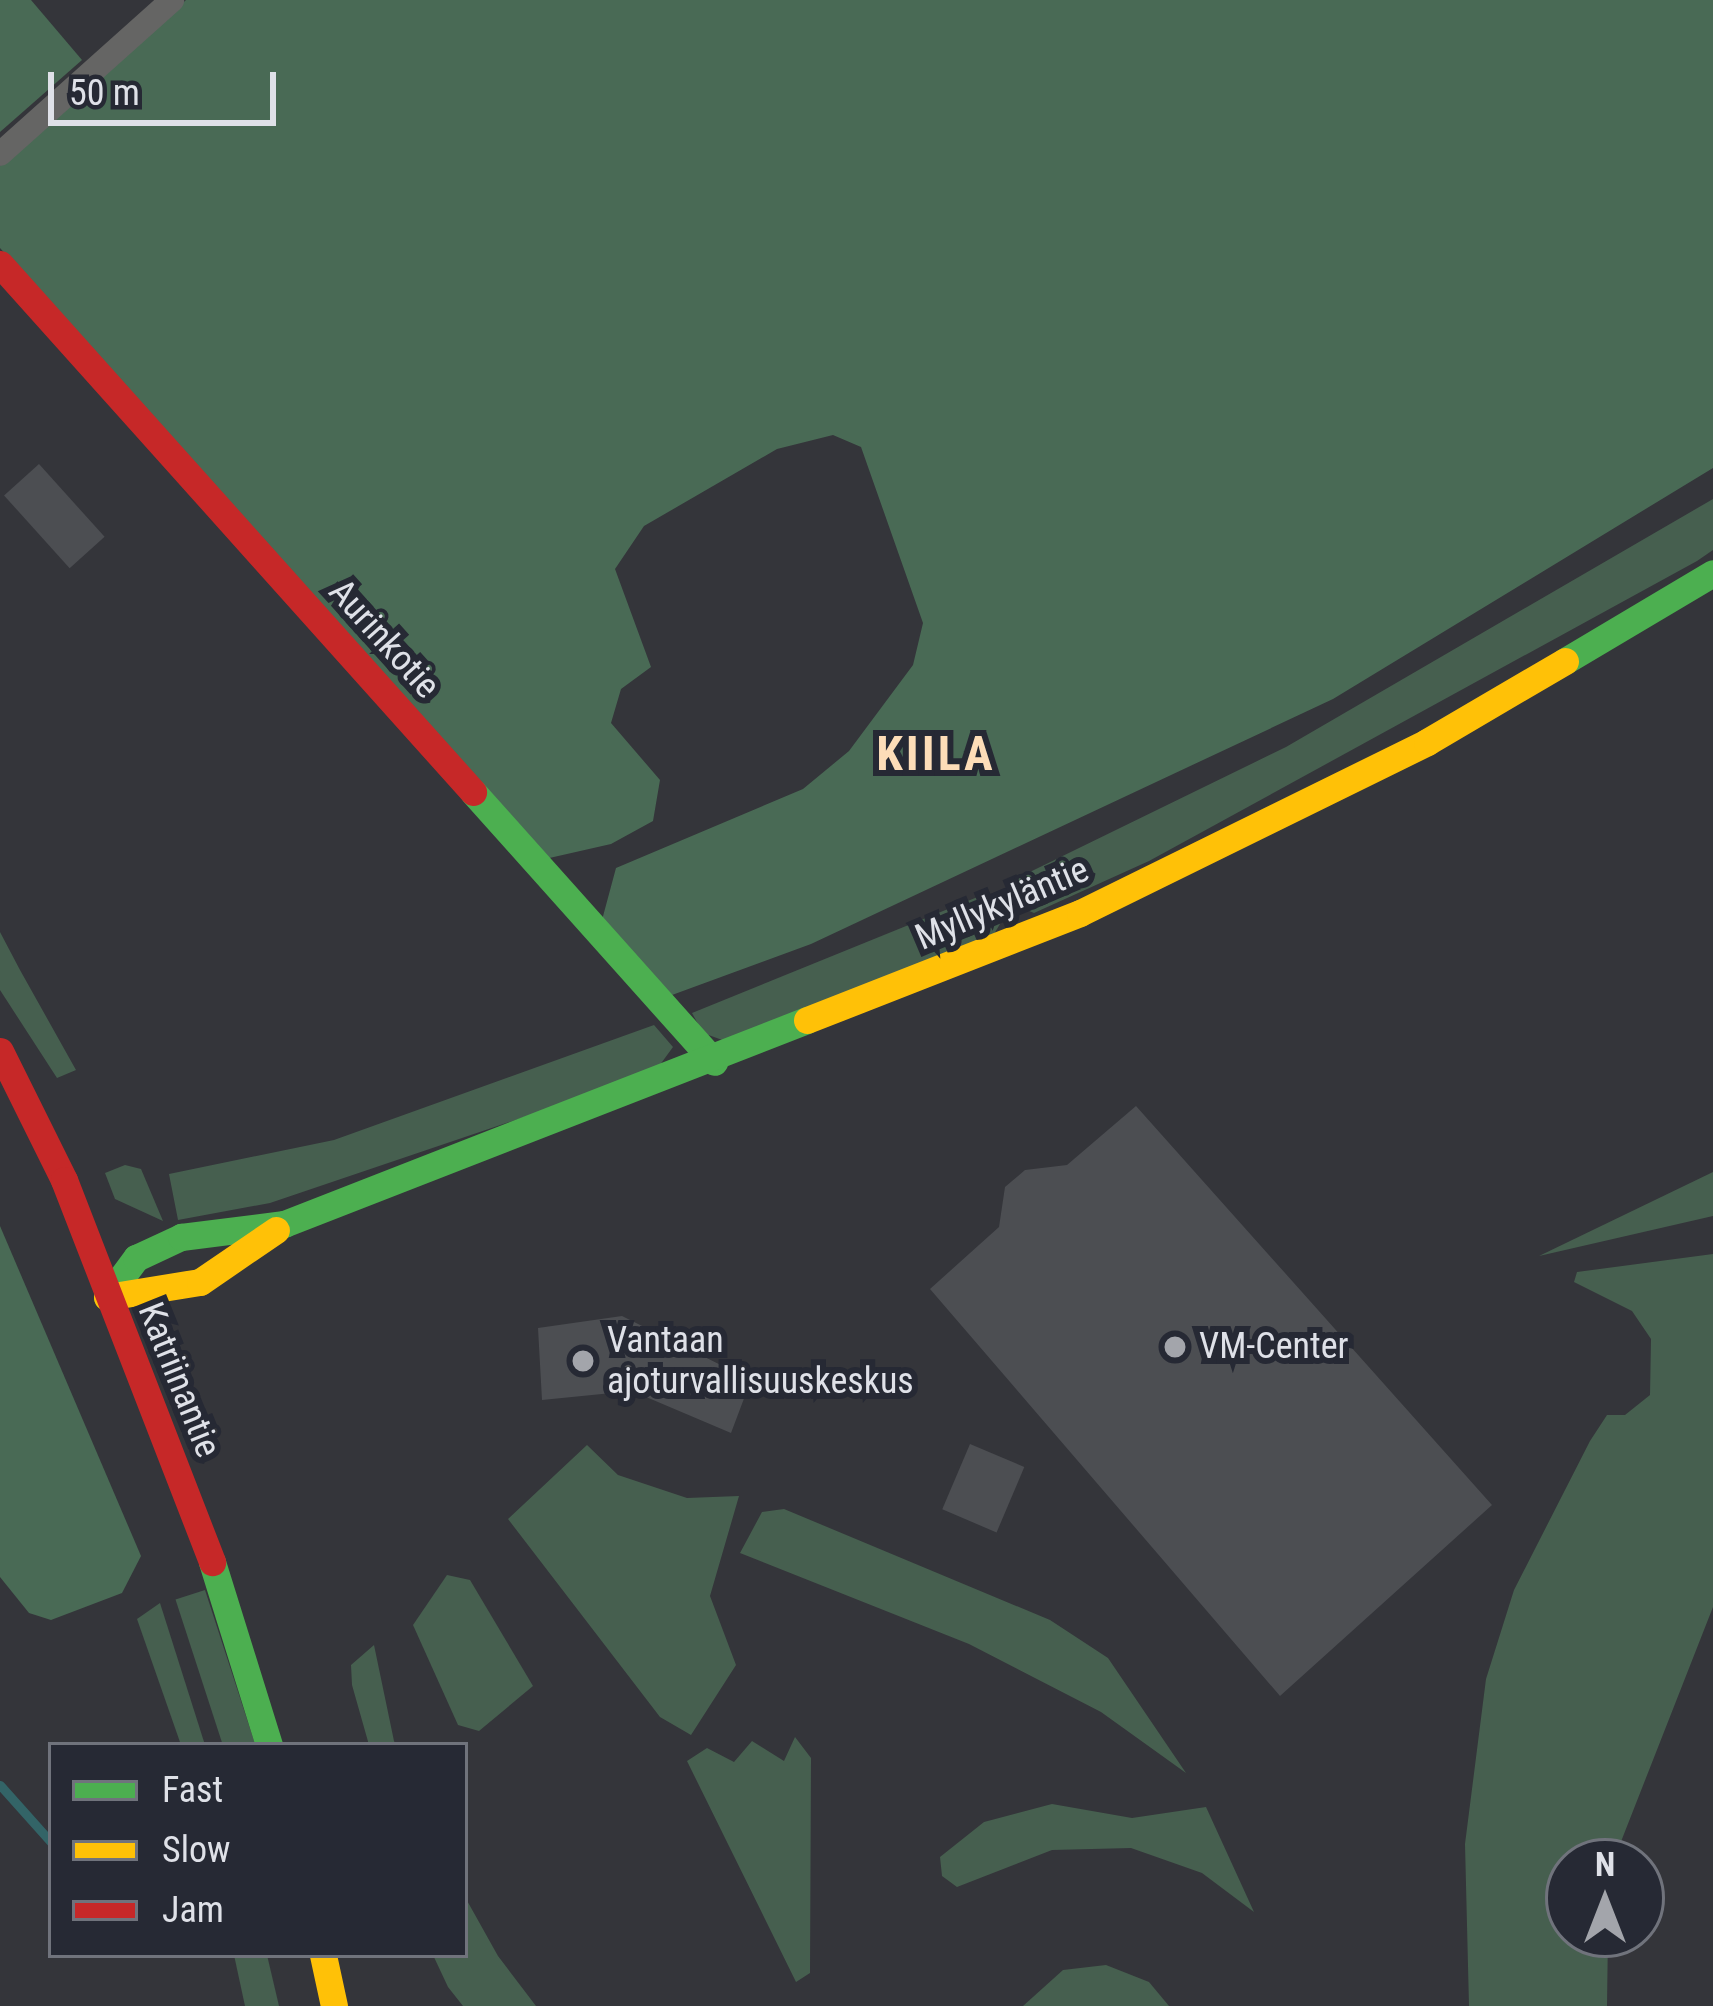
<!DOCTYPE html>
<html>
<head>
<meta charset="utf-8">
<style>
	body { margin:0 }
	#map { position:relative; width:1713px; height:2006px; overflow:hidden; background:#34353a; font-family:"Roboto Condensed",sans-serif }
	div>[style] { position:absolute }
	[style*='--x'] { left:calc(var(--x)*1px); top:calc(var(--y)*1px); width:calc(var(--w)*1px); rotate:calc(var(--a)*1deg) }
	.green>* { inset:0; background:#465f4f; transform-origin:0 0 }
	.forest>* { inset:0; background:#496a55 }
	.stream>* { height:9px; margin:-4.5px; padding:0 4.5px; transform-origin:4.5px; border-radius:4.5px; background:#336467 }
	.building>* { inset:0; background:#4c4e52; transform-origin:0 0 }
	.street>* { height:24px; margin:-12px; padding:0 12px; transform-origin:12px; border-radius:12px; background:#656564 }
	.fast>* { height:27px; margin:-13.5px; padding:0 13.5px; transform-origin:13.5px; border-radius:13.5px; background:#4caf50 }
	.slow>* { height:27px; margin:-13.5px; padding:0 13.5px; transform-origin:13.5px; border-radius:13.5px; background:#ffc107 }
	.jam>* { height:27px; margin:-13.5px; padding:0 13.5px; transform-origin:13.5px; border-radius:13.5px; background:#c62828 }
	.dots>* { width:33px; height:33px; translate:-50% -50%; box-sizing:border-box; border:6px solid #262934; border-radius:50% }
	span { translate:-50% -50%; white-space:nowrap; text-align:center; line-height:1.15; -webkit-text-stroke:12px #262934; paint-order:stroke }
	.street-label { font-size:36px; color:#dfe1e8 }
	.poi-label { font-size:36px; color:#dfe1e8 }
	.left { translate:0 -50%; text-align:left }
	.district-label { font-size:48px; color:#fdddb8; font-weight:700; letter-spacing:3px }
	.legend { position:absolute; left:48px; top:1742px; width:420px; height:216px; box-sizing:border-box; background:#262934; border:3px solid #70737c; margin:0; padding:15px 21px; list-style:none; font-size:36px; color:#dfe1e8 }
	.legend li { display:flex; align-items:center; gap:24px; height:60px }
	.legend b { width:60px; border:3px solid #70737c }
	.north { position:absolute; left:1545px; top:1838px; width:120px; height:120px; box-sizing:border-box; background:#262934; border:3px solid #70737c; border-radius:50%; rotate:0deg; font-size:33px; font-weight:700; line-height:48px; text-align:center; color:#dfe1e8 }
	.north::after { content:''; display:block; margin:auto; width:42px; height:54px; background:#a3a5ab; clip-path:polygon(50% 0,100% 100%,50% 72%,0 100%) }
	.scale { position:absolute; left:48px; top:72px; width:228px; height:54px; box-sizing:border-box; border:6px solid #dfe1e8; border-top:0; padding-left:15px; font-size:36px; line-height:42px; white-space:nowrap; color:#dfe1e8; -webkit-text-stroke:9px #262934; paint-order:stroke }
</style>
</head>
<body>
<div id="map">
	<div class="green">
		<div style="clip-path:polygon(1713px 499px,1713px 550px,1697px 561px,1149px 861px,1034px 913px,1015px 905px,1005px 884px,1286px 747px)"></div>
		<div style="clip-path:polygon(980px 896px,1000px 924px,994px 934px,725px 1041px,703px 1033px,692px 1013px)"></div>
		<div style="clip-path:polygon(0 932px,20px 970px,76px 1070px,57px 1078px,0 990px)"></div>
		<div style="clip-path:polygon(654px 1025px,673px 1047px,654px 1073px,270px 1203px,178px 1220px,169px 1174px,334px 1140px)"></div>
		<div style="clip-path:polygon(125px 1165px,141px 1169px,163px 1221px,115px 1199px,105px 1173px)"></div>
		<div style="clip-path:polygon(1713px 1172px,1713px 1216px,1539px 1256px)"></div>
		<div style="clip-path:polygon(1713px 1254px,1713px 1607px,1613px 1862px,1569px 1862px,1569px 1934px,1608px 1934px,1607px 2006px,1469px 2006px,1465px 1844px,1486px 1679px,1514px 1590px,1590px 1441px,1607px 1415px,1625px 1415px,1650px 1395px,1651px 1339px,1632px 1311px,1574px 1282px,1577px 1272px)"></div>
		<div style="clip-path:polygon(587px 1445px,618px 1475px,687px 1498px,739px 1496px,710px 1596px,736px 1665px,691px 1735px,660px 1717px,508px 1519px)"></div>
		<div style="clip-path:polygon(784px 1509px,1050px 1620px,1108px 1658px,1186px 1773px,1101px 1712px,969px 1644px,740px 1553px,762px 1512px)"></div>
		<div style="clip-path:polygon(447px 1575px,470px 1580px,533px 1686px,479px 1731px,458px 1725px,413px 1625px)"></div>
		<div style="left:205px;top:1590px;width:163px;height:31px;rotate:72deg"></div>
		<div style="clip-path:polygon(160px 1603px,205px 1745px,181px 1745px,137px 1619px)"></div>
		<div style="clip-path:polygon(374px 1645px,394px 1741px,396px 1745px,369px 1745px,352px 1685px,351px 1665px)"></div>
		<div style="clip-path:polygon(795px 1737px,811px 1758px,810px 1973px,796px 1982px,687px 1761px,707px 1748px,734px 1762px,752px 1741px,784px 1761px)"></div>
		<div style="clip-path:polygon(1052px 1804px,1132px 1818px,1206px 1807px,1254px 1912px,1202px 1873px,1131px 1848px,1052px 1850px,957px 1887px,942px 1876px,940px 1857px,984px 1822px)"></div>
		<div style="clip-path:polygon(465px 1897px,498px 1956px,536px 2006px,463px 2006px,448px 1987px,433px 1955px,465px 1955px)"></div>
		<div style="clip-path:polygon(234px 1955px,267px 1955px,279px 2006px,245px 2006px)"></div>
		<div style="clip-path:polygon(1106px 1965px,1149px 1982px,1169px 2006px,1023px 2006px,1063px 1970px)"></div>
	</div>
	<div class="forest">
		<div style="clip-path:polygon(0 0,31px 0,82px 60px,0 132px)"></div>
		<div style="clip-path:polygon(186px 0,1713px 0,1713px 468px,1333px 699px,811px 944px,672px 995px,602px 920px,616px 868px,803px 789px,849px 751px,913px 665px,923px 623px,861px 447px,833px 435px,777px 449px,644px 526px,615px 569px,651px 667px,621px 689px,611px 723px,660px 780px,653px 821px,611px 844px,545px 859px,0 248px,0 166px)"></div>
		<div style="clip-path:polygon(0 1226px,141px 1556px,122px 1593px,51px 1620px,29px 1613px,0 1577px)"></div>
	</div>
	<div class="stream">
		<div style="--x:0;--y:1785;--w:76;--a:48.2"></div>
	</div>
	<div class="building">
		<div style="left:39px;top:464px;width:98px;height:47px;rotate:48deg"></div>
		<div style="clip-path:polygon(1136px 1106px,1492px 1505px,1280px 1696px,930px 1289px,999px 1227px,1005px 1187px,1025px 1170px,1067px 1165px)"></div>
		<div style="clip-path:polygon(622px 1316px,751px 1380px,731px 1433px,632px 1391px,542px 1400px,538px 1328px)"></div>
		<div style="left:970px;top:1444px;width:59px;height:71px;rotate:23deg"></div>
	</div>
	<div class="street">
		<div style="--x:0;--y:154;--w:231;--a:-41.8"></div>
	</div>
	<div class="fast">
		<div style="--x:1565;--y:661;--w:172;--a:-30.7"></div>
		<div style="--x:473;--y:792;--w:362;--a:48.2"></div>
		<div style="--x:107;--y:1297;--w:49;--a:-53.4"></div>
		<div style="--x:136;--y:1258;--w:50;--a:-25"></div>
		<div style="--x:181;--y:1237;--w:104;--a:-7.2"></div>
		<div style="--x:284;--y:1224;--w:561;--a:-21.31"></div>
		<div style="--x:212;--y:1562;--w:192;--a:72.7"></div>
	</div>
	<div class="slow">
		<div style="--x:807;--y:1020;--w:293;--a:-21.4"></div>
		<div style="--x:1080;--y:913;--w:387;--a:-26.2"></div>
		<div style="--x:1427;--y:742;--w:160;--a:-30.4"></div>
		<div style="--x:107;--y:1297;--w:94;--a:-9.2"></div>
		<div style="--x:200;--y:1282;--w:92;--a:-34.4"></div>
		<div style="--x:323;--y:1955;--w:52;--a:77.8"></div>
	</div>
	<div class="jam">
		<div style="--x:0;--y:264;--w:709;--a:48.14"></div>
		<div style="--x:0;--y:1051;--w:144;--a:63.6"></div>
		<div style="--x:64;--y:1180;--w:410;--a:68.8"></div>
	</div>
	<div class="dots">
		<div style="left:1175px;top:1347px;background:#a3a5ab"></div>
		<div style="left:583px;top:1361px;background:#a3a5ab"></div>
	</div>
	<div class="street-label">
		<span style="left:384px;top:639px;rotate:48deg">Aurinkotie</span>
		<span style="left:1002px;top:904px;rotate:-23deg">Myllykyläntie</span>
		<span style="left:179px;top:1380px;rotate:68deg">Katriinantie</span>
	</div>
	<div class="poi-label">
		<span class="left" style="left:607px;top:1361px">Vantaan<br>ajoturvallisuuskeskus</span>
		<span class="left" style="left:1199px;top:1347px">VM-Center</span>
	</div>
	<div class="district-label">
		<span style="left:936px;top:754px">KIILA</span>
	</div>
	<ul class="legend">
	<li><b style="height:15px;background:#4caf50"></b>Fast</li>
	<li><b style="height:15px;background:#ffc107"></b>Slow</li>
	<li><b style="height:15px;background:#c62828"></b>Jam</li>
	</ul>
	<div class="north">N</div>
	<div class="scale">50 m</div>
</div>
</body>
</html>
